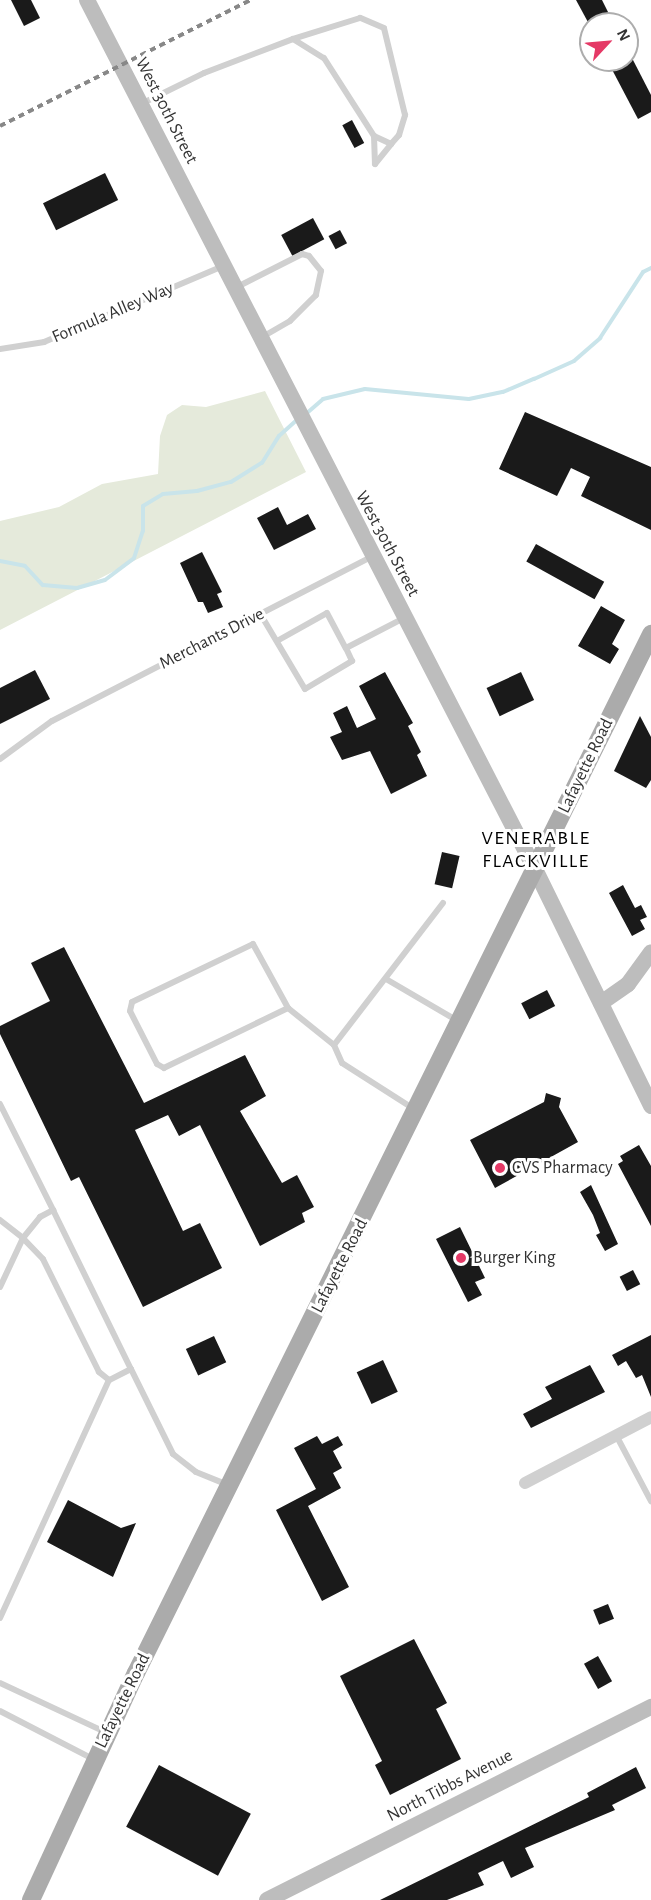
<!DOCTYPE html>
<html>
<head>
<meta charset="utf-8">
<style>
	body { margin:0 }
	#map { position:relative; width:651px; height:1900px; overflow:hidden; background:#fff; font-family:"Alegreya Sans",sans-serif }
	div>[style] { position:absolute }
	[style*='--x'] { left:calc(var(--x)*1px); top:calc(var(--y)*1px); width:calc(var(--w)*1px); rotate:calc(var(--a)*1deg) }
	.green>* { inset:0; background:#e5eadb }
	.stream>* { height:4px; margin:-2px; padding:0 2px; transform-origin:2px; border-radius:2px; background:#c9e4ea }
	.building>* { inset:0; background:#1a1a1a; transform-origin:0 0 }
	.lane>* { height:6px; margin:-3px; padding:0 3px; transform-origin:3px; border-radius:3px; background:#d0d0d0 }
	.street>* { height:12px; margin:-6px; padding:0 6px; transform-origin:6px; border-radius:6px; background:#d0d0d0 }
	.secondary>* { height:16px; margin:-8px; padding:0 8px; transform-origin:8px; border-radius:8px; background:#bdbdbd }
	.primary>* { height:18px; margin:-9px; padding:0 9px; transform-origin:9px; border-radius:9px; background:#ababab }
	.rail>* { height:4px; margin-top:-2px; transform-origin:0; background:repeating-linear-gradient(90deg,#888 0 6px,transparent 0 10.5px) }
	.dots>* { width:16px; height:16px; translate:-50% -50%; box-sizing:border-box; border:3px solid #fff; border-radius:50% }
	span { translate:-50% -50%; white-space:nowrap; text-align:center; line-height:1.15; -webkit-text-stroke:6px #fff; paint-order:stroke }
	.street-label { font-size:18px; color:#333 }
	.poi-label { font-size:18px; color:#333 }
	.left { translate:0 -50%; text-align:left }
	.neighbourhood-label { font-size:20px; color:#000; letter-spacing:1.5px }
	.north { position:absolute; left:579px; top:12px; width:60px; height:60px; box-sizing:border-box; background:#fff; border:2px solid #adadad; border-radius:50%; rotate:64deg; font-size:16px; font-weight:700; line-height:24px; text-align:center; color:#333 }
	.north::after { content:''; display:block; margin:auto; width:21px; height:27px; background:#e53966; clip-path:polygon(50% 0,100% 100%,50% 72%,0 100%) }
</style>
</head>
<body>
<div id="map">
	<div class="green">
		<div style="clip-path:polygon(265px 391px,306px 472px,0 630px,0 521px,59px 507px,102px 484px,158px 474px,160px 436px,167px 415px,182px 405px,206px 407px)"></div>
	</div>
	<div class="stream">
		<div style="--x:307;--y:413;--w:21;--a:-41"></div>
		<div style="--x:323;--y:399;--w:43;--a:-13.4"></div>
		<div style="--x:365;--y:389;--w:104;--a:5.5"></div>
		<div style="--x:469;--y:399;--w:35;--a:-12"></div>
		<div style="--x:503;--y:392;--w:34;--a:-23"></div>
		<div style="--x:534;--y:379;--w:44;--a:-24.2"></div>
		<div style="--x:574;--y:361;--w:35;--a:-41"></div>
		<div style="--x:600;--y:338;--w:79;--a:-56.9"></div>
		<div style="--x:643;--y:272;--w:9;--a:-27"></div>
		<div style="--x:0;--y:561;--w:25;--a:11"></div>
		<div style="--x:25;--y:566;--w:26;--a:47"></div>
		<div style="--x:43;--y:585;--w:34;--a:5"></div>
		<div style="--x:77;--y:588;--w:29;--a:-16"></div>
		<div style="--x:105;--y:580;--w:36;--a:-37"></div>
		<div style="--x:134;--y:558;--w:28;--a:-72"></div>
		<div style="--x:143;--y:531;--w:25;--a:-90"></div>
		<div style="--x:143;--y:506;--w:23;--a:-31"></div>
		<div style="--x:163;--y:494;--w:34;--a:-5"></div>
		<div style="--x:197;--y:491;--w:35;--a:-15"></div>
		<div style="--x:231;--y:482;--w:36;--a:-32"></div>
		<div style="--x:262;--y:463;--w:32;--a:-58"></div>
		<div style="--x:279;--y:436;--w:25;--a:-42"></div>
	</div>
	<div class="building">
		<div style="clip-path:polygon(11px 0,31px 0,40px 18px,24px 26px)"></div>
		<div style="clip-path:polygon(576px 0,602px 0,614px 24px,589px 24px)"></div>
		<div style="clip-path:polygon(607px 60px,633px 60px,651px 95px,651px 112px,638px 119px)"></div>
		<div style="left:352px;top:120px;width:26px;height:11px;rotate:62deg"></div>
		<div style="left:105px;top:173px;width:30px;height:69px;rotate:64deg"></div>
		<div style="left:313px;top:218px;width:24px;height:36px;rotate:62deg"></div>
		<div style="left:340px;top:230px;width:15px;height:13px;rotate:62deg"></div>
		<div style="clip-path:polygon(525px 412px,651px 467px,651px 530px,581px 496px,590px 477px,571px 468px,557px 496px,499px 469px)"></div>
		<div style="clip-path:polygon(278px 507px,287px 525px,308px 514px,316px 529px,274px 550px,257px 518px)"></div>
		<div style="left:536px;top:544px;width:78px;height:20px;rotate:29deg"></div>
		<div style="clip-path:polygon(202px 552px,222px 592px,217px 594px,223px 607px,208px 613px,203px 602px,198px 602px,180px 563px)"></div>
		<div style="clip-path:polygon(601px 606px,625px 620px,612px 644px,619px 649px,610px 664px,578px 646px)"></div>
		<div style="clip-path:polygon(35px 670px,50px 699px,0 724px,0 688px)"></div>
		<div style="clip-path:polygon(385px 672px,413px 723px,408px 726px,421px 752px,417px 755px,427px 776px,391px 794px,370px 751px,342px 760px,330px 737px,342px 732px,333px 713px,347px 706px,357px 728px,376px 719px,359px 686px)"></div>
		<div style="left:521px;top:672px;width:31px;height:38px;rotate:65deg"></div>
		<div style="clip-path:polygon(640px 716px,651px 737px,651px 780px,646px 788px,614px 771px)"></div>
		<div style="left:442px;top:852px;width:18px;height:33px;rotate:13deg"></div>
		<div style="clip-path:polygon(623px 885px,635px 908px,641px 905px,647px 917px,640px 920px,645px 929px,632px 936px,609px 893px)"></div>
		<div style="clip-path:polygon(64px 947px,144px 1103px,245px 1055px,266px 1096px,240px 1111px,282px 1183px,297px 1175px,314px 1207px,302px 1213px,305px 1222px,260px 1246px,200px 1125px,179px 1136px,168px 1115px,135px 1130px,183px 1231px,200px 1223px,222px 1268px,143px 1307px,79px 1177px,71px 1181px,0 1034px,0 1026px,50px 1001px,31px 963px)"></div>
		<div style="left:547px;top:990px;width:18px;height:29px;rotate:63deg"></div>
		<div style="clip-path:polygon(546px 1093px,561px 1098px,559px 1107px,578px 1142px,495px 1188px,470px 1140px,544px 1102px)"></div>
		<div style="clip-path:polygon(639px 1145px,651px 1166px,651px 1226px,618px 1164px,623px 1161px,620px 1156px)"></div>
		<div style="clip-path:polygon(591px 1185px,618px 1244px,605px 1251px,596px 1235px,600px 1233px,593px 1215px,580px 1192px)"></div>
		<div style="clip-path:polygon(460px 1227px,485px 1278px,475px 1282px,482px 1295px,468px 1302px,436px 1239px)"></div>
		<div style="left:633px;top:1270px;width:16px;height:15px;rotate:63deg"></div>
		<div style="clip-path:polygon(651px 1335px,651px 1397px,642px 1375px,636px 1378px,626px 1361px,618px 1366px,612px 1355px)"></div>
		<div style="left:214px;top:1336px;width:29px;height:31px;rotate:65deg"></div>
		<div style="left:383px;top:1360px;width:35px;height:29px;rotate:65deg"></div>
		<div style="clip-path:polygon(590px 1365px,605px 1392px,531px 1428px,523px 1414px,552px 1399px,545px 1387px)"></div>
		<div style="clip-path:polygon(317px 1436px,322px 1444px,338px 1436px,343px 1445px,333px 1451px,342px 1468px,333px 1473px,341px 1488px,308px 1506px,349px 1587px,322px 1601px,276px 1510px,316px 1489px,294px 1448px)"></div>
		<div style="clip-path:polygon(68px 1500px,121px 1528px,136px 1523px,113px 1577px,47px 1542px)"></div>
		<div style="left:608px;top:1604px;width:16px;height:16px;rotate:68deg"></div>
		<div style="clip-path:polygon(414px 1639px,447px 1703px,436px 1709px,461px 1759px,390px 1795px,375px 1765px,382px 1761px,340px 1676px)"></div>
		<div style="left:598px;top:1656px;width:29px;height:16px;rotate:61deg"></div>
		<div style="left:159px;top:1765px;width:104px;height:70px;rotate:28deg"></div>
		<div style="clip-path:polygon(636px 1767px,646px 1788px,612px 1805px,615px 1810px,525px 1848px,534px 1867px,511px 1878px,503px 1861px,478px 1873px,484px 1885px,447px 1900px,380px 1900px,589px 1797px,587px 1793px)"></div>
	</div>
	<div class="lane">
		<div style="--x:141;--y:104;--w:70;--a:-26.2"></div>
		<div style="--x:204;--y:73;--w:95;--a:-20.9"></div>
		<div style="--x:293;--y:39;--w:36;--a:32"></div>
		<div style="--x:324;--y:58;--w:93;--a:57.3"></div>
		<div style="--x:374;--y:136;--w:19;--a:25"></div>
		<div style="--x:391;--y:144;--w:12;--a:-48"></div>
		<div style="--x:399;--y:135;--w:21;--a:-73"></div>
		<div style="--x:405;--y:115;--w:89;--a:-103.6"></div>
		<div style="--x:384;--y:28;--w:26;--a:-157"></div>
		<div style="--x:360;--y:18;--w:70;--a:162.6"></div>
		<div style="--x:374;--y:136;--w:28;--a:88"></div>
		<div style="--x:375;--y:164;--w:26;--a:-51"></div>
		<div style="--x:237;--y:287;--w:73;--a:-26.9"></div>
		<div style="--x:302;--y:254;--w:7;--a:16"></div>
		<div style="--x:309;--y:256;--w:19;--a:51"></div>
		<div style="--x:321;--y:271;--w:25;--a:102"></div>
		<div style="--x:316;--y:295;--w:37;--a:135"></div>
		<div style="--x:290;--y:321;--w:32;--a:150"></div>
		<div style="--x:0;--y:349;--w:45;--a:-9"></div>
		<div style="--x:44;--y:342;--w:194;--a:-23"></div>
		<div style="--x:261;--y:615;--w:86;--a:59.3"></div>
		<div style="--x:305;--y:689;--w:55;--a:-30.8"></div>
		<div style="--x:352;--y:661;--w:14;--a:-115"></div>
		<div style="--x:277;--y:641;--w:57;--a:-29.2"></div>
		<div style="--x:327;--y:613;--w:40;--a:62"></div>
		<div style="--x:346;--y:648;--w:65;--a:-27.3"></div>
		<div style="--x:0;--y:759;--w:64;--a:-36.2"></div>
		<div style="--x:52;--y:721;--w:359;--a:-27.2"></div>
		<div style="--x:386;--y:979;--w:83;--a:30.3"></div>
		<div style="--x:288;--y:1008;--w:138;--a:154.2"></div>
		<div style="--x:164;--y:1068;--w:8;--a:-150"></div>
		<div style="--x:157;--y:1064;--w:59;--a:-117"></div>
		<div style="--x:130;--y:1011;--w:9;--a:-77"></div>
		<div style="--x:132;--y:1002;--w:134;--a:-25.6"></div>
		<div style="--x:253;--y:944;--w:73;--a:61.3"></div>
		<div style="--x:288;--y:1008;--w:59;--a:38.8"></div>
		<div style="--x:0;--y:1104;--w:119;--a:63.4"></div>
		<div style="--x:414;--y:1109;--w:85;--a:-147.4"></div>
		<div style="--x:342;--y:1063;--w:20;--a:-114"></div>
		<div style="--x:334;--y:1045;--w:179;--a:-52.5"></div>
		<div style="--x:0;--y:1220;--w:29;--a:38"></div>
		<div style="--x:23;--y:1238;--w:54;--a:115.1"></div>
		<div style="--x:131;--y:1369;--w:25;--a:153"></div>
		<div style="--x:109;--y:1380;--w:13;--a:-141"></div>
		<div style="--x:99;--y:1372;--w:126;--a:-116.4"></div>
		<div style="--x:43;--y:1259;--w:29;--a:-134"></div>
		<div style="--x:23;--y:1238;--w:27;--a:-51"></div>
		<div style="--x:40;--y:1217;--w:15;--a:-28"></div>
		<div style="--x:53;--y:1210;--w:177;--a:63.9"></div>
		<div style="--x:131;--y:1369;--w:95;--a:63.7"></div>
		<div style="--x:173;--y:1454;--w:29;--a:38"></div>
		<div style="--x:196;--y:1472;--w:35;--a:22"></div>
		<div style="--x:616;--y:1435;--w:75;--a:62.1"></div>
		<div style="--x:0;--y:1618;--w:262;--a:-65.4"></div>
		<div style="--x:0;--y:1683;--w:118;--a:25"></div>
		<div style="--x:0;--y:1711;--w:105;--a:27.3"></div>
	</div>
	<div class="street">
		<div style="--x:525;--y:1483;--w:142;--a:-27.6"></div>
	</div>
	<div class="secondary">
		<div style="--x:87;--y:0;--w:978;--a:62.73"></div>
		<div style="--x:535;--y:869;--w:264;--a:63.9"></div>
		<div style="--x:601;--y:1003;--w:33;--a:-35"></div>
		<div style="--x:628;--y:984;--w:39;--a:-54"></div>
		<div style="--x:267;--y:1900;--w:430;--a:-26.7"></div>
	</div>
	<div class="primary">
		<div style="--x:31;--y:1900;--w:250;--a:-65.2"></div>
		<div style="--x:136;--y:1673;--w:1160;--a:-63.63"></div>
	</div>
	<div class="rail">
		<div style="--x:0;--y:126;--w:280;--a:-26.7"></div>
	</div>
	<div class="dots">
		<div style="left:500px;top:1168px;background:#e53966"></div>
		<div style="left:461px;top:1258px;background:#e53966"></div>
	</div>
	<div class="street-label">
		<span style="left:166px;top:111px;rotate:63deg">West 30th Street</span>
		<span style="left:113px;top:313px;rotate:-23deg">Formula Alley Way</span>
		<span style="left:387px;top:544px;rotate:62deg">West 30th Street</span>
		<span style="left:212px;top:639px;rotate:-27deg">Merchants Drive</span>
		<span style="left:586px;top:766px;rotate:-64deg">Lafayette Road</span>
		<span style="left:340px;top:1266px;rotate:-63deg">Lafayette Road</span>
		<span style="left:123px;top:1701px;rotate:-64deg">Lafayette Road</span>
		<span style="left:450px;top:1786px;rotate:-27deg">North Tibbs Avenue</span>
	</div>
	<div class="poi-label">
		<span class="left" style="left:512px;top:1168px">CVS Pharmacy</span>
		<span class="left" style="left:473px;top:1258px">Burger King</span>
	</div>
	<div class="neighbourhood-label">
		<span style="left:536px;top:850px">VENERABLE<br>FLACKVILLE</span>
	</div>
	<div class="north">N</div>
</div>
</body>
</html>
